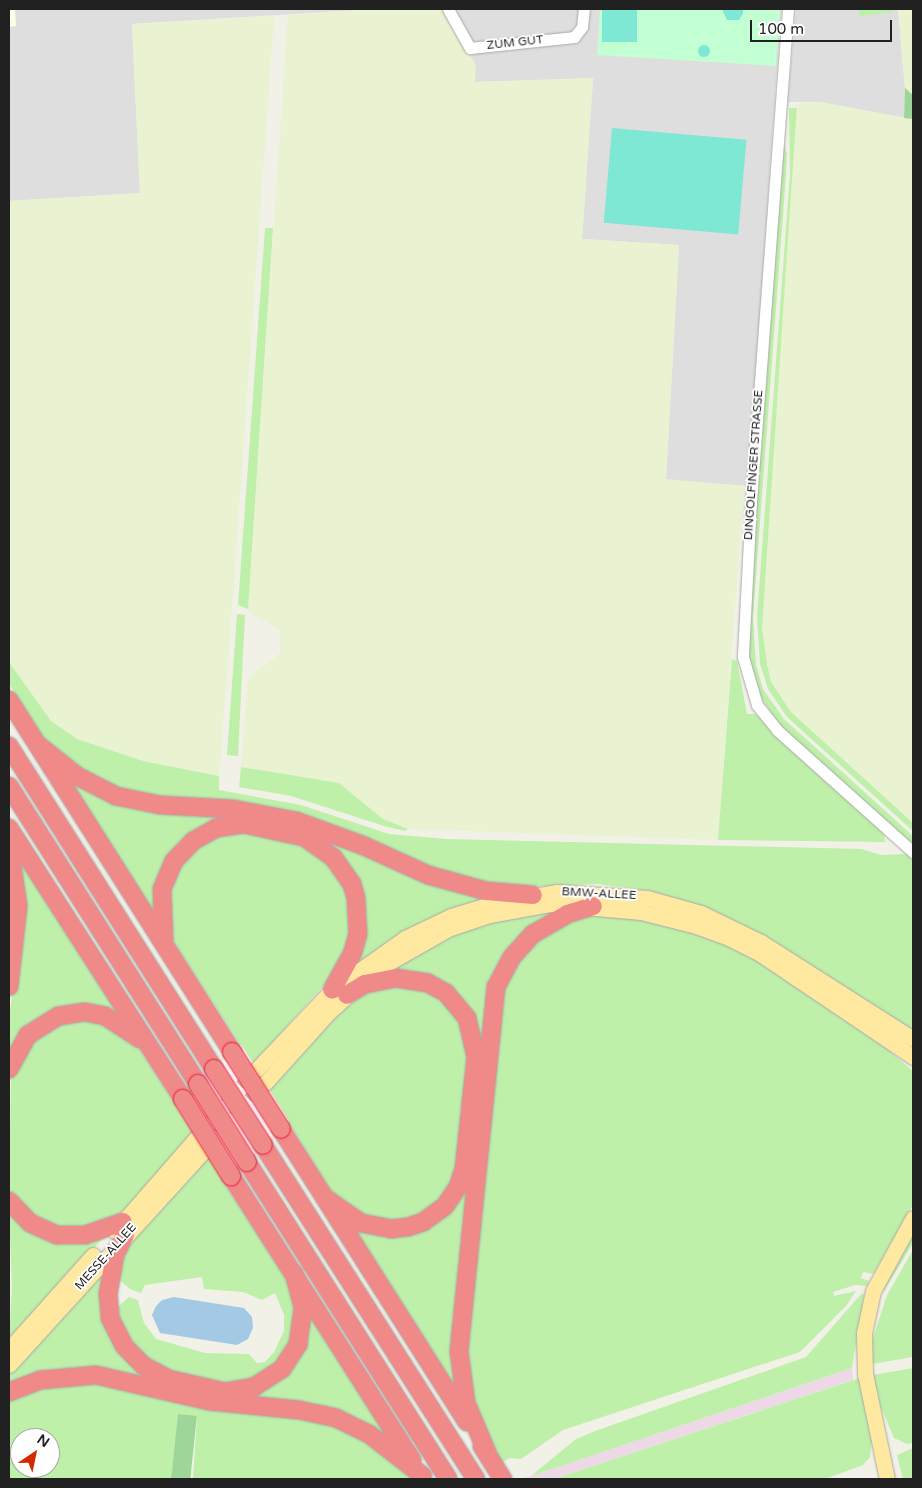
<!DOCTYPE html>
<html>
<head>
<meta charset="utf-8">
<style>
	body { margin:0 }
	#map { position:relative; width:922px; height:1488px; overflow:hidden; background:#f2f1e7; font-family:"Varela Round",sans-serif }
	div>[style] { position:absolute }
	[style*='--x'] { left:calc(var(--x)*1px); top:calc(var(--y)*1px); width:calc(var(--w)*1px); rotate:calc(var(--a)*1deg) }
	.residential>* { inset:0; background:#dfdede }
	.industrial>* { inset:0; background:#ecd9e5 }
	.education>* { inset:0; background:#faffe4 }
	.farmland>* { inset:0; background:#e9f2d1 }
	.grass>* { inset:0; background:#bef0a9 }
	.forest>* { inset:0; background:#9ed598; transform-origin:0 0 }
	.park>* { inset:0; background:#c2ffd3 }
	.pitch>* { inset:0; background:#7fe8d4; transform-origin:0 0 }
	.round { border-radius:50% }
	.water>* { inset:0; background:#a4c9e4 }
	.pier>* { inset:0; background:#fff }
	.major-tunnel>* { height:15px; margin-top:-7.5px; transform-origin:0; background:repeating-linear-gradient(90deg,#c8c7bf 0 15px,transparent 0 23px) }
	.roads { filter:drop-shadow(0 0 1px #a8a8a8) drop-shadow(0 0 1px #a8a8a8) }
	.minor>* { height:11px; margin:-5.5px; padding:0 5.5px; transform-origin:5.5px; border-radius:5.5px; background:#fff }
	.major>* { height:15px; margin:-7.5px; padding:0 7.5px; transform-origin:7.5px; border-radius:7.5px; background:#ffe9a0 }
	.highway>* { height:18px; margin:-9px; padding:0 9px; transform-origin:9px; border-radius:9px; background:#f08a89 }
	.bridges { filter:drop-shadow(0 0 1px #ec1837) drop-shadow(0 0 1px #ec1837) }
	.highway-bridge>* { height:18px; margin:-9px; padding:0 9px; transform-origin:9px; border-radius:9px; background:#f08a89 }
	span { translate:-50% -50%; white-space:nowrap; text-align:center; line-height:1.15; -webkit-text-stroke:4px #fff; paint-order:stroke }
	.street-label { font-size:12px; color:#212121 }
	.frame { position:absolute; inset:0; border:10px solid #212121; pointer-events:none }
	.north { position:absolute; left:10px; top:1428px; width:50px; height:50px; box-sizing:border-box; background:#fff; border:1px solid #a6a6a6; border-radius:50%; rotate:34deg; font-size:14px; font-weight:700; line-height:20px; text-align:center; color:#212121 }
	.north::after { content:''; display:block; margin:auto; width:18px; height:22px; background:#d32a00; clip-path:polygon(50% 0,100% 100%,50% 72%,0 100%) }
	.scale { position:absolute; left:750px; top:20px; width:142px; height:22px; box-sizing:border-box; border:2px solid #212121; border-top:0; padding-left:6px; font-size:15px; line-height:18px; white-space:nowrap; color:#212121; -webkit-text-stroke:4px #fff; paint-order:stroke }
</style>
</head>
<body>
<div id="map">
	<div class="residential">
		<div style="clip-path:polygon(9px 9px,374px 9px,132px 24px,140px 193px,9px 201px)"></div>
		<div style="clip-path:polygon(441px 9px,781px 9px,748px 486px,666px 480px,679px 245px,582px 239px,593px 78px,475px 82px,475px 65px)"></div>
		<div style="clip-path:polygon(796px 9px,898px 9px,905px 88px,904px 118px,820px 102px,788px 102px)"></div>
	</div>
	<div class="industrial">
		<div style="clip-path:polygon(852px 1368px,853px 1380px,554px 1479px,522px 1479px)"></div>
	</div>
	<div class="education">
		<div style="clip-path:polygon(9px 9px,15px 9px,16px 26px,9px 27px)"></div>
	</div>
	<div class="farmland">
		<div style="clip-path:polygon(374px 9px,441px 9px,476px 65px,475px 82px,593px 78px,582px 239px,679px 245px,666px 479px,744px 486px,718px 840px,408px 829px,383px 819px,339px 783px,241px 767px,248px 678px,280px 653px,280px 630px,252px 614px,248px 609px,288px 15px)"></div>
		<div style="clip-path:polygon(898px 9px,913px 9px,913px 95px,905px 88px)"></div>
		<div style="clip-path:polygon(274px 16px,228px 666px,219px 776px,143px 761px,77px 739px,51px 721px,9px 662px,9px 201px,140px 193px,132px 24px)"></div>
		<div style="clip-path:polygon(820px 102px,913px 119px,913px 823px,791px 712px,771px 682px,767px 664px,762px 628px,794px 119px,799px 104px)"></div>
	</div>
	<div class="grass">
		<div style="clip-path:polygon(859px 9px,893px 9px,893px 12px,859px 16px)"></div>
		<div style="clip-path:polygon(797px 104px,762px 628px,767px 664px,771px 682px,791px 712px,913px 823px,913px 831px,787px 717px,768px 689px,760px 664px,757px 616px,790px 174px,789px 108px,796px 108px)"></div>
		<div style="clip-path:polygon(782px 135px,787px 154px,786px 175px,753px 617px,756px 664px,763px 689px,784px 719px,913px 836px,913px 846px,781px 727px,758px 693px,750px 670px,747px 627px)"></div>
		<div style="clip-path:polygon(265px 228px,273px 228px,248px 609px,238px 605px)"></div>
		<div style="clip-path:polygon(237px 614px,245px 615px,238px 756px,227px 755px)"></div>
		<div style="clip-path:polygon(732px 659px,737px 661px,747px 714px,756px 714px,776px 737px,884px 834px,885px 842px,718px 840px)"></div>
		<div style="clip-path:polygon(9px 662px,51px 721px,77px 739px,143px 761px,219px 776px,219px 790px,301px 805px,389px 834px,446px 839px,861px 849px,881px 855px,907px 854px,913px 860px,913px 1031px,680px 900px,650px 891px,598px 884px,518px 887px,470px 884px,363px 840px,120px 792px,62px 757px,43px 737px,9px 684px)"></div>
		<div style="clip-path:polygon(241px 767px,339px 783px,383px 819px,408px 829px,405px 831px,384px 826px,291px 796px,239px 787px)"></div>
		<div style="clip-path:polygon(61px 768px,75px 779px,238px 816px,191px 836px,155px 911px,151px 913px)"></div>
		<div style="clip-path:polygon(243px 829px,314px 847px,345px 882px,353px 934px,335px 973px,253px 1064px,171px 938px,167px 922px,171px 876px,200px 842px)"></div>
		<div style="clip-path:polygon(312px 831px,495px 896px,390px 940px,354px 966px,363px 908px)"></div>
		<div style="clip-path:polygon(14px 850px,125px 1019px,75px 1009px,9px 1057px,9px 1017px,20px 942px)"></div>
		<div style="clip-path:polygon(570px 909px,492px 987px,464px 1405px,342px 1216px,366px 1229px,448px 1208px,480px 1058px,460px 1002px,378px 976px,455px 932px,512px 916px)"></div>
		<div style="clip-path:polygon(610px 913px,692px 930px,745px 953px,885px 1047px,913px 1071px,913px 1205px,873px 1274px,863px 1272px,861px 1278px,869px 1281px,867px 1286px,855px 1285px,833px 1292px,834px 1296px,856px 1291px,846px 1306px,800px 1352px,563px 1430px,521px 1459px,509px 1458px,502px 1463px,480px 1424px,465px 1371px,496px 1001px,523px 947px,568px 918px)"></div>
		<div style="clip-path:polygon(404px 982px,444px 998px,471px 1040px,455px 1185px,423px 1217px,377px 1223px,335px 1198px,287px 1119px,221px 1179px,287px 1279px,298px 1311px,287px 1356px,253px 1383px,205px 1385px,140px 1358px,113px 1311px,129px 1297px,138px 1300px,144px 1323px,156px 1339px,205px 1353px,249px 1354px,257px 1363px,265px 1362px,274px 1352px,284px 1331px,284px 1315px,275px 1293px,262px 1300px,243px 1292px,204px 1289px,202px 1277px,145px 1285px,141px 1293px,130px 1289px,114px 1275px,131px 1241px,336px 1011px,359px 993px)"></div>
		<div style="clip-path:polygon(98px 1020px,138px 1047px,193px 1133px,126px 1209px,108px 1222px,94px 1228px,46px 1227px,9px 1194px,11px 1079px,22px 1051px,54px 1023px)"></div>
		<div style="clip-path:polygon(9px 1208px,20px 1221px,100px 1235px,103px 1238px,9px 1343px,12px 1286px)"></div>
		<div style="clip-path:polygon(913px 1229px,913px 1243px,884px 1291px,881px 1291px)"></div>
		<div style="clip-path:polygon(913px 1250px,913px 1357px,872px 1364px,872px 1341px,887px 1295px)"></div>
		<div style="clip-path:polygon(109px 1260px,107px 1321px,159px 1380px,265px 1386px,306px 1311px,399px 1448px,376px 1434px,143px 1380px,9px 1388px,9px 1373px)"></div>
		<div style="clip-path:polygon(862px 1293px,864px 1295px,852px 1368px,531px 1476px,576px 1439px,595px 1431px,806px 1357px)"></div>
		<div style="clip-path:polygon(913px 1368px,913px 1443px,907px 1444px,894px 1438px,880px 1405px,873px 1375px)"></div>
		<div style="clip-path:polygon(860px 1378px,872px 1439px,870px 1457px,863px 1465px,825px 1479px,554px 1479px)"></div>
		<div style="clip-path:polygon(evenodd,96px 1381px,300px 1416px,351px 1431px,399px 1464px,412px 1479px,193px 1479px,197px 1417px,178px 1414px,174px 1479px,9px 1479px,9px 1400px,33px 1389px,96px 1381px,20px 1438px,50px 1438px,50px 1468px,20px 1468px,20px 1438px)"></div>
		<div style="clip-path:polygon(913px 1448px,913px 1479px,903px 1479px,897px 1455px)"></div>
	</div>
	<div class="forest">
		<div style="clip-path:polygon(905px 88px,913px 95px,913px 119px,904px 118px)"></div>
		<div style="left:178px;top:1414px;width:19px;height:65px;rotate:6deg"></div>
	</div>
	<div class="park">
		<div style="clip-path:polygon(600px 9px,780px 9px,776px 66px,597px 55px)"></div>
	</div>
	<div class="pitch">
		<div style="left:602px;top:9px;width:35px;height:33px"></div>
		<div style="clip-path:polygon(722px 9px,743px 9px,743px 14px,739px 20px,727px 20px)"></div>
		<div class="round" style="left:698px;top:45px;width:12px;height:12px"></div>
		<div style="left:612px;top:128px;width:135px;height:95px;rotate:5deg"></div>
	</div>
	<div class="water">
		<div style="clip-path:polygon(174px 1297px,244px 1308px,252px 1317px,253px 1328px,248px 1339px,237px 1345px,160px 1333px,152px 1315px,156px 1306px,162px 1300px)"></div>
	</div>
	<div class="pier">
		<div style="clip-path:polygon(241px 1044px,289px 1121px,224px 1182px,175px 1105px)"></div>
	</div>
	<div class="major-tunnel">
		<div style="--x:196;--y:1138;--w:91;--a:-48.6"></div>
		<div style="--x:204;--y:1151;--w:91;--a:-48.1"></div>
	</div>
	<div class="roads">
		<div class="minor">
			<div style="--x:448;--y:9;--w:45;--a:60.6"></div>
			<div style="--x:470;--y:48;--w:105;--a:-6"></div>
			<div style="--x:574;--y:37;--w:13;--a:-51"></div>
			<div style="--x:582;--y:27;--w:18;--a:-84"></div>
			<div style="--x:788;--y:9;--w:494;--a:94.3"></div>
			<div style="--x:751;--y:502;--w:155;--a:93"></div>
			<div style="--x:743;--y:657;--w:50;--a:73.7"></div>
			<div style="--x:757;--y:705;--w:32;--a:51"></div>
			<div style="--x:777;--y:730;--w:183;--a:41.9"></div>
		</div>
		<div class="major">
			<div style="--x:257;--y:1069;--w:109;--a:-46.5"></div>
			<div style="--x:332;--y:990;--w:90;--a:-35.5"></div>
			<div style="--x:405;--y:938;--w:51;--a:-25.6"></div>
			<div style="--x:451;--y:916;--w:45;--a:-16.8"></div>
			<div style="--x:494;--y:903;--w:64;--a:-9.9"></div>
			<div style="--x:557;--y:892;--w:90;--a:3.8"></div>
			<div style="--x:647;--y:898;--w:56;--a:15.5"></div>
			<div style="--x:701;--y:913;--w:67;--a:25.8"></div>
			<div style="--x:761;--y:942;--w:180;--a:32.5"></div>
			<div style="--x:265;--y:1083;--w:94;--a:-48"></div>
			<div style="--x:328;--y:1013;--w:64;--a:-41.9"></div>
			<div style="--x:376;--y:970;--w:83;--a:-29.7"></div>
			<div style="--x:448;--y:929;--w:43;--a:-18.9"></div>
			<div style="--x:489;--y:915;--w:63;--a:-10.1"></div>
			<div style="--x:551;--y:904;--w:90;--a:5.1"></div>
			<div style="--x:641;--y:912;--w:57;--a:14.3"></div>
			<div style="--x:696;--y:926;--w:35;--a:20"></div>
			<div style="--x:729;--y:938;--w:34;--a:27"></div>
			<div style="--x:759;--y:953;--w:186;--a:34"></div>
			<div style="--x:115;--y:1231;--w:123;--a:-48.9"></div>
			<div style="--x:9;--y:1349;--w:126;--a:-48.2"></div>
			<div style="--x:9;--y:1365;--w:290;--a:-47.7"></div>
			<div style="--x:887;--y:1479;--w:107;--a:-101.8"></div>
			<div style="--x:865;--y:1374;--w:41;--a:-91.4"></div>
			<div style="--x:864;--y:1333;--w:43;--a:-77.9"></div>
			<div style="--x:873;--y:1291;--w:83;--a:-61.3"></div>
		</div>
		<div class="highway">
			<div style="--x:9;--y:700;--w:417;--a:57.6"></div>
			<div style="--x:37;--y:744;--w:51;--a:38.7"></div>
			<div style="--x:77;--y:776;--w:44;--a:27.1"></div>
			<div style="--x:116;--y:796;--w:45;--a:11.6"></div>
			<div style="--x:160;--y:805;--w:73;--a:3.1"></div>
			<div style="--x:233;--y:809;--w:64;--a:10.8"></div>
			<div style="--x:296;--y:821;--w:70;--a:20"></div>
			<div style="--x:362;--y:845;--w:72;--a:24.4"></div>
			<div style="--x:428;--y:875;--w:60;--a:15.4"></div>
			<div style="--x:486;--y:891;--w:47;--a:4.9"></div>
			<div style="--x:9;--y:746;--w:383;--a:57.6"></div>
			<div style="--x:9;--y:786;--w:353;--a:57.6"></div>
			<div style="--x:9;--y:828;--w:322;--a:57.3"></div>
			<div style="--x:9;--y:845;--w:62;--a:81.6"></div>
			<div style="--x:18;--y:906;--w:81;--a:96.4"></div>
			<div style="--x:164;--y:941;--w:52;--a:-92.2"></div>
			<div style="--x:162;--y:889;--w:30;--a:-67"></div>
			<div style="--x:174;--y:861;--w:28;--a:-46"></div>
			<div style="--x:193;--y:841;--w:26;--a:-29"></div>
			<div style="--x:216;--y:828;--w:28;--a:-8"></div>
			<div style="--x:244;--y:824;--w:61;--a:12.2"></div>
			<div style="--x:304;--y:837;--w:35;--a:35"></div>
			<div style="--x:333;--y:857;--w:33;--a:55"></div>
			<div style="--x:352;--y:884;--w:15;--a:74"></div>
			<div style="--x:356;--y:898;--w:36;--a:87"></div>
			<div style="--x:358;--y:934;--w:19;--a:106"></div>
			<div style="--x:353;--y:952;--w:43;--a:118.9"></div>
			<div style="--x:9;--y:1069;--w:39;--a:-61"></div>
			<div style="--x:28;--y:1035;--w:36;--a:-32"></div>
			<div style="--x:59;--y:1016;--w:26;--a:-9"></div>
			<div style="--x:85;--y:1012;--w:20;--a:11"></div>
			<div style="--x:105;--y:1016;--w:42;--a:33.3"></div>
			<div style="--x:281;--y:1129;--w:347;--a:57.6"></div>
			<div style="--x:263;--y:1145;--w:396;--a:57.5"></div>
			<div style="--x:247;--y:1162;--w:375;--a:57.6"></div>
			<div style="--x:231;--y:1176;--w:337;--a:57.5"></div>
			<div style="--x:325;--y:1198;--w:44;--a:34.8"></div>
			<div style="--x:361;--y:1223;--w:31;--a:11"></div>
			<div style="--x:391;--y:1229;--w:17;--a:-7"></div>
			<div style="--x:408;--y:1227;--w:16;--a:-18"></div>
			<div style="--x:423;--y:1222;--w:27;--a:-36"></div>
			<div style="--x:445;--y:1206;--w:23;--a:-56"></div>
			<div style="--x:458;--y:1187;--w:19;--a:-72"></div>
			<div style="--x:464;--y:1169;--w:113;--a:-83.9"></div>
			<div style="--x:476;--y:1057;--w:40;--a:-103"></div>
			<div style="--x:467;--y:1018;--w:33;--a:-130"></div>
			<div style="--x:446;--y:993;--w:21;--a:-151"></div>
			<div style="--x:428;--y:983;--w:32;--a:-171"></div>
			<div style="--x:396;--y:978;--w:32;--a:169"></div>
			<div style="--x:365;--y:984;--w:21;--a:149"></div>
			<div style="--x:9;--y:1201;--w:30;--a:46"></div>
			<div style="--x:30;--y:1223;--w:30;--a:24"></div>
			<div style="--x:57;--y:1235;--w:28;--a:0"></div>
			<div style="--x:85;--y:1235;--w:40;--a:-18.9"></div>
			<div style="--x:125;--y:1235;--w:22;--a:117"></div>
			<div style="--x:115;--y:1255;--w:39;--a:100"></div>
			<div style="--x:108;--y:1293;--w:25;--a:85"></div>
			<div style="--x:110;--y:1318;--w:31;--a:63"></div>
			<div style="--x:124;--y:1346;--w:28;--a:45"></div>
			<div style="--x:144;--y:1366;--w:27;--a:28"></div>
			<div style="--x:168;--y:1379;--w:58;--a:12.8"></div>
			<div style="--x:225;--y:1392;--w:29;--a:-10"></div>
			<div style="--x:254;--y:1387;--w:33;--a:-33"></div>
			<div style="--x:282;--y:1369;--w:30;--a:-57"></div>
			<div style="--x:298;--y:1344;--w:37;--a:-82"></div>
			<div style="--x:303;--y:1307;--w:35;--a:-105"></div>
			<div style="--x:9;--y:1392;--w:34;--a:-21"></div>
			<div style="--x:41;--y:1380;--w:55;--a:-5.2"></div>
			<div style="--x:96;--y:1375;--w:116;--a:13"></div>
			<div style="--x:209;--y:1401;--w:90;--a:5.7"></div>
			<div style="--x:299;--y:1410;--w:38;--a:12"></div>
			<div style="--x:336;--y:1418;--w:37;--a:26"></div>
			<div style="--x:369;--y:1434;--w:68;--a:37.9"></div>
			<div style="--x:482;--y:1446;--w:39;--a:58"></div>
			<div style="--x:488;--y:1455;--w:56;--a:-112.9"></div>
			<div style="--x:466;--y:1403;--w:52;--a:-97.7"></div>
			<div style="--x:459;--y:1351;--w:366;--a:-84.2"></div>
			<div style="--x:496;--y:987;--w:34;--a:-62"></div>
			<div style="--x:512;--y:957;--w:31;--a:-48"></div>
			<div style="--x:533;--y:934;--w:39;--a:-30"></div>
			<div style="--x:567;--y:914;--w:27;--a:-17"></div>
		</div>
	</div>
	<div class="bridges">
		<div class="highway-bridge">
			<div style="--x:232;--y:1052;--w:91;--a:57.5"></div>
			<div style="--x:214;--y:1069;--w:90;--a:57.2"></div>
			<div style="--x:198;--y:1084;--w:92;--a:57.9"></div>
			<div style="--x:183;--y:1099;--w:91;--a:58.1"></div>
		</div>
	</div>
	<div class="street-label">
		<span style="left:515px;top:43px;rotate:-6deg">ZUM GUT</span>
		<span style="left:754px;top:465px;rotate:-86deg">DINGOLFINGER STRASSE</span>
		<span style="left:599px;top:894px;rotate:3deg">BMW-ALLEE</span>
		<span style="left:106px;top:1257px;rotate:-48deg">MESSE-ALLEE</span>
	</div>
	<div class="frame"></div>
	<div class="north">N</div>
	<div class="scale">100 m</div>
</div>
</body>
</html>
